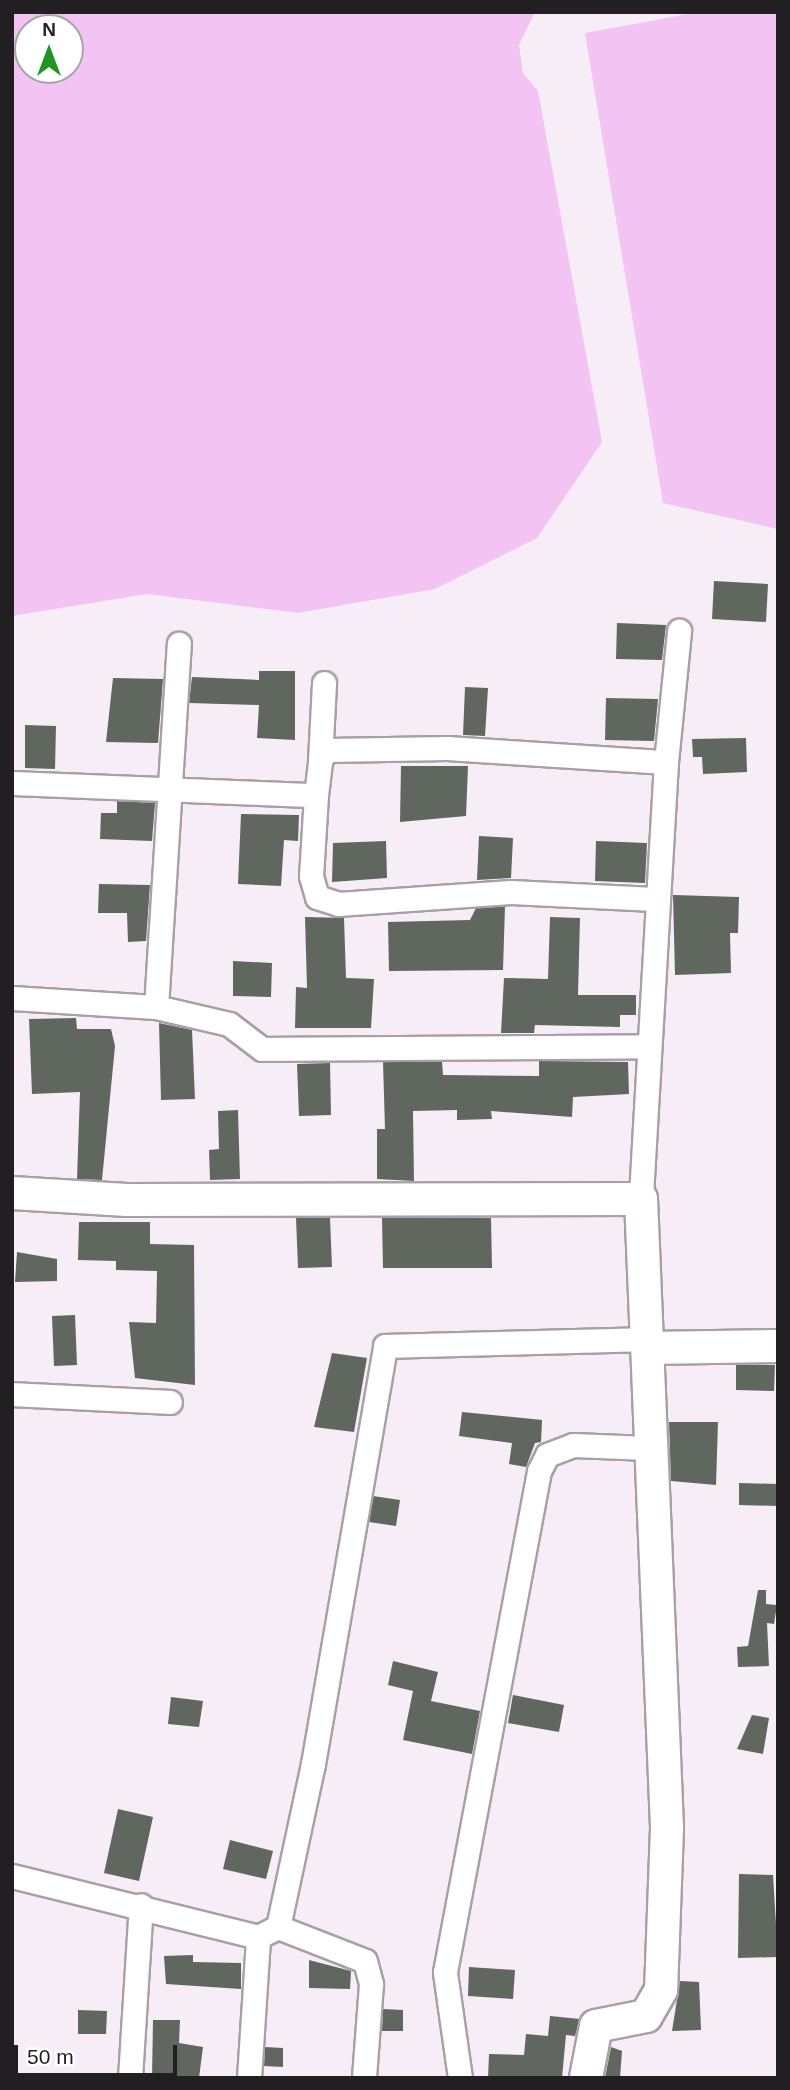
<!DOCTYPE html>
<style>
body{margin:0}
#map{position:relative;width:790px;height:2090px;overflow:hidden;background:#f6edf6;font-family:Helvetica,sans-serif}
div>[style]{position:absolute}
.water>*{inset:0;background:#f3c3f4}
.building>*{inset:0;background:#5f675f}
.roads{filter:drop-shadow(2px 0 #a89fa8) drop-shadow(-2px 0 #a89fa8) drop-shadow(0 2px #a89fa8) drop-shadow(0 -2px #a89fa8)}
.street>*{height:23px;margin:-11.5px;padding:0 11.5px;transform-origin:11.5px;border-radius:11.5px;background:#fff}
.secondary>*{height:32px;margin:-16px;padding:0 16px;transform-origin:16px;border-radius:16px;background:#fff}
span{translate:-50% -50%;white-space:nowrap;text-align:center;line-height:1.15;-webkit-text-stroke:7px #fff;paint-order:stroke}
.frame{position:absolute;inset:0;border:14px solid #221f22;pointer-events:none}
.north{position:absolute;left:14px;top:14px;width:70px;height:70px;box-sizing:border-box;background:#fff;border:2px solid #a7a5a7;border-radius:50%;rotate:0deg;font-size:19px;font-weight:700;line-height:28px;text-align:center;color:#221f22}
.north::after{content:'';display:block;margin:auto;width:24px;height:32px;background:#1e9626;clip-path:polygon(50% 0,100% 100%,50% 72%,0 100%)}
.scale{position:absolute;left:14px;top:2045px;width:163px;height:32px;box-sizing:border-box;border:4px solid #221f22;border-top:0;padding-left:9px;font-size:21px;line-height:24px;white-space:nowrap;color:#221f22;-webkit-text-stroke:5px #fff;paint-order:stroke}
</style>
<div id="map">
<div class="water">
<div style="clip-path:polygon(evenodd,12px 12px,535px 12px,519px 45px,523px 73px,538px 91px,602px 442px,537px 538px,435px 589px,298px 613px,147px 594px,12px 616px,12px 12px,28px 28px,70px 28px,70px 70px,28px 70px,28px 28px)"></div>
<div style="clip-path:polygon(699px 12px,778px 12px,778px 529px,663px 503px,585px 33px)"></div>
</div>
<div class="building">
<div style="clip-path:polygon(714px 581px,768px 584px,766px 622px,712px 619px)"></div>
<div style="clip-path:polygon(617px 623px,666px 625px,662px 660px,616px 659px)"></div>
<div style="clip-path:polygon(259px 671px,295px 671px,295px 740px,257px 738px,259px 705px,189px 703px,192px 677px,259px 680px)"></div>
<div style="clip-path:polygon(113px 678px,163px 679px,158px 743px,106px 742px)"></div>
<div style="clip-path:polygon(465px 687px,488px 688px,485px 736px,463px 735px)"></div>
<div style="clip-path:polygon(606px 698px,658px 699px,654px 741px,605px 740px)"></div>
<div style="clip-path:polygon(25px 725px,56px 726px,55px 769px,25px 768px)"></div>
<div style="clip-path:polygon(746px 738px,747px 772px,703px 774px,702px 757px,693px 757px,692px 739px)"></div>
<div style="clip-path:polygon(401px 766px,468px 766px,466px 816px,400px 822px)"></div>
<div style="clip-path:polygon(117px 801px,155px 803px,152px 841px,100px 839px,101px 813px,117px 813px)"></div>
<div style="clip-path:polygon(241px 814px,299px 815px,298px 841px,284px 840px,281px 886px,238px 884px)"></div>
<div style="clip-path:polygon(479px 836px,513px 838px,511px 878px,477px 880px)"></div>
<div style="clip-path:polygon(386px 841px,387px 878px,332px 882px,333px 843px)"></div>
<div style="clip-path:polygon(596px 841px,647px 843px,645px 883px,595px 881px)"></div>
<div style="clip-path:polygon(99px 884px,150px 885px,146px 941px,128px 942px,127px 913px,98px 913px)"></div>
<div style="clip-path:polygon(673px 895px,739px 897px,738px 933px,730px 933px,731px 973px,675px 975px)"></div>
<div style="clip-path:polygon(505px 906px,503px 970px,389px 971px,388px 922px,470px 920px,476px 908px)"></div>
<div style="clip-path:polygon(305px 917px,344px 918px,346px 978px,374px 979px,371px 1028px,295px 1028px,296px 987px,307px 988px)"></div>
<div style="clip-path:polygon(550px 917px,580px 918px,578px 995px,636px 995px,636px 1015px,620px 1015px,620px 1027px,535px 1025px,534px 1033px,501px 1033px,504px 978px,548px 979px)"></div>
<div style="clip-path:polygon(233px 961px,272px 963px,271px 997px,233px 996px)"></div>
<div style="clip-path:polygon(76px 1018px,77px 1029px,111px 1029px,115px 1046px,102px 1180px,77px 1179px,80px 1092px,32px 1094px,29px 1019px)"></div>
<div style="clip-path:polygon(159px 1023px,192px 1030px,195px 1099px,161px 1100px)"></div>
<div style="clip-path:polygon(539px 1061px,628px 1062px,629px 1094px,573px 1097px,572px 1117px,491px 1111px,492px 1119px,457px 1120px,457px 1110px,413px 1111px,414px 1181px,377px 1179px,377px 1129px,385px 1129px,383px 1062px,442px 1062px,443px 1075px,539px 1076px)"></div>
<div style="clip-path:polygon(330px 1063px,331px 1115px,299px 1116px,297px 1064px)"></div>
<div style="clip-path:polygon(238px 1110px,240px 1179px,210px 1180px,209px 1150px,219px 1149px,218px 1111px)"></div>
<div style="clip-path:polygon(296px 1218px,330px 1218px,332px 1267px,298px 1268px)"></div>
<div style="clip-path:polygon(382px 1218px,491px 1218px,492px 1268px,383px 1268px)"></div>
<div style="clip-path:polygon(79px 1222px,150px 1222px,150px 1244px,194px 1245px,195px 1385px,135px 1378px,129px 1322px,156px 1323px,157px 1271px,116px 1270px,116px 1261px,78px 1260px)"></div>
<div style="clip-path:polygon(17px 1252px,57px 1259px,57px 1281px,15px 1282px)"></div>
<div style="clip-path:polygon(75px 1315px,77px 1365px,54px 1366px,52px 1316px)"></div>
<div style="clip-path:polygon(332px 1353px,367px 1358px,354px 1432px,314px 1427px)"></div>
<div style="clip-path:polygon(736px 1365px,775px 1365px,774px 1391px,736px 1390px)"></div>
<div style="clip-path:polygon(462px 1412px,542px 1420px,541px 1442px,535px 1443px,526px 1467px,509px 1464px,512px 1443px,459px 1436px)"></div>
<div style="clip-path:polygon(669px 1422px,718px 1422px,716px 1485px,671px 1481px)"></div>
<div style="clip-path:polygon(739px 1483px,778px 1484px,778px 1506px,739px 1505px)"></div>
<div style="clip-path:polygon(373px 1496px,400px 1500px,396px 1526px,369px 1522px)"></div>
<div style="clip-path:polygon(758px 1590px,766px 1590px,766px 1604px,777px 1605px,774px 1624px,767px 1623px,769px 1666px,738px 1667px,737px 1647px,748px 1646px)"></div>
<div style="clip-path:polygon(393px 1661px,438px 1672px,431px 1701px,480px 1711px,472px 1754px,403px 1740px,413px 1691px,388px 1685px)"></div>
<div style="clip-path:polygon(513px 1695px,564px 1705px,559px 1732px,508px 1723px)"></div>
<div style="clip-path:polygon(171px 1697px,203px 1701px,199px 1727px,168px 1724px)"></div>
<div style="clip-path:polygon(752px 1715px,769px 1718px,763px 1754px,737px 1749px)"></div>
<div style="clip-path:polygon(118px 1809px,153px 1817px,139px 1881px,104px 1873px)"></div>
<div style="clip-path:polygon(230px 1840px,273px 1851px,266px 1879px,223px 1869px)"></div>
<div style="clip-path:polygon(739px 1874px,773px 1875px,778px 1957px,738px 1958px)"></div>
<div style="clip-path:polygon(193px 1955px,193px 1962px,241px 1963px,241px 1989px,166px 1984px,164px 1956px)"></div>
<div style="clip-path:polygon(309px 1960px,351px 1971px,350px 1989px,309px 1988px)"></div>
<div style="clip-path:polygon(469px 1967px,515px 1970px,513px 1999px,468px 1996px)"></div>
<div style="clip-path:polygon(680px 1981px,699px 1982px,701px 2030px,672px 2031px)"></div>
<div style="clip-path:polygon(383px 2009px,403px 2010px,403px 2031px,382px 2031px)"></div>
<div style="clip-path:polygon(78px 2010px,107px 2011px,106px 2034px,78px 2034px)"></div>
<div style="clip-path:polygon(550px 2016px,580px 2019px,575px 2036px,566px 2035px,562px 2078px,488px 2078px,489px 2054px,524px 2055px,526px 2034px,548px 2036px)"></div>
<div style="clip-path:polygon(153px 2020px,180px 2020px,179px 2043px,203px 2047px,199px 2078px,152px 2078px)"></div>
<div style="clip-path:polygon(265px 2047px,283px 2048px,283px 2067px,264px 2066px)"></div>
<div style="clip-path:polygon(611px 2047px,622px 2051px,620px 2078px,605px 2078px)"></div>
</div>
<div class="roads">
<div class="street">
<div style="left:320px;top:760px;width:77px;rotate:-87deg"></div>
<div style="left:666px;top:762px;width:132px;rotate:-84.3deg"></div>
<div style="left:12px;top:783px;width:304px;rotate:2.3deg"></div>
<div style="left:316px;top:795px;width:81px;rotate:93.5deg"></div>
<div style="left:311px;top:876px;width:22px;rotate:74deg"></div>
<div style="left:317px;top:897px;width:22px;rotate:18deg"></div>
<div style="left:338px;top:904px;width:173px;rotate:-4deg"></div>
<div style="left:511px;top:892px;width:143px;rotate:2.8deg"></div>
<div style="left:316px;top:795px;width:35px;rotate:-83deg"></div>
<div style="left:320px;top:760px;width:12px;rotate:-55deg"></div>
<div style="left:327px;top:750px;width:120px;rotate:-1deg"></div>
<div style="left:447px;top:748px;width:219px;rotate:3.7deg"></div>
<div style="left:666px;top:762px;width:438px;rotate:93.3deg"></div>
<div style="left:12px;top:998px;width:144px;rotate:3.6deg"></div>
<div style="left:156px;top:1007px;width:364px;rotate:-86.4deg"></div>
<div style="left:156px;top:1007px;width:75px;rotate:13.1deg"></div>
<div style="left:229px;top:1024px;width:41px;rotate:37.1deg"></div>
<div style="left:262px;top:1049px;width:386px;rotate:-0.4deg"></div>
<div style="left:12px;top:1394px;width:158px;rotate:2.9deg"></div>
<div style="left:12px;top:1876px;width:253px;rotate:13.9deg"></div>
<div style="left:258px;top:1937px;width:22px;rotate:-27deg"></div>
<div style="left:278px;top:1927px;width:167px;rotate:-77.9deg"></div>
<div style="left:313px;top:1764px;width:424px;rotate:-80.2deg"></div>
<div style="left:385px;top:1346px;width:263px;rotate:-1.5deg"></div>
<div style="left:278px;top:1927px;width:93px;rotate:21.3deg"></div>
<div style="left:365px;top:1961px;width:24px;rotate:75deg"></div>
<div style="left:371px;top:1984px;width:94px;rotate:94.3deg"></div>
<div style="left:130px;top:2078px;width:173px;rotate:-86.4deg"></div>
<div style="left:249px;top:2078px;width:141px;rotate:-86.3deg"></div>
<div style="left:460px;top:2078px;width:107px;rotate:-98.1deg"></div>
<div style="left:445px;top:1972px;width:510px;rotate:-79.37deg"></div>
<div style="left:539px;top:1471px;width:18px;rotate:-63deg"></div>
<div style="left:547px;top:1455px;width:28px;rotate:-21deg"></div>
<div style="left:573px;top:1445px;width:75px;rotate:2.3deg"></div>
</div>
<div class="secondary">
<div style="left:12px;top:1193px;width:115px;rotate:3.5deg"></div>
<div style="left:127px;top:1200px;width:514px;rotate:-0.11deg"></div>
<div style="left:641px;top:1199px;width:630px;rotate:87.63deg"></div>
<div style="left:667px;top:1828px;width:162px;rotate:92.1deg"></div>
<div style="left:661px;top:1990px;width:30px;rotate:120deg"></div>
<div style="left:646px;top:2016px;width:51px;rotate:168.7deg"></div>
<div style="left:596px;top:2026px;width:53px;rotate:100.9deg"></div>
<div style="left:648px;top:1348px;width:130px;rotate:-0.9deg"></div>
</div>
</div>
<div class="frame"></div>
<div class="north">N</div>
<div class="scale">50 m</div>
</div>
